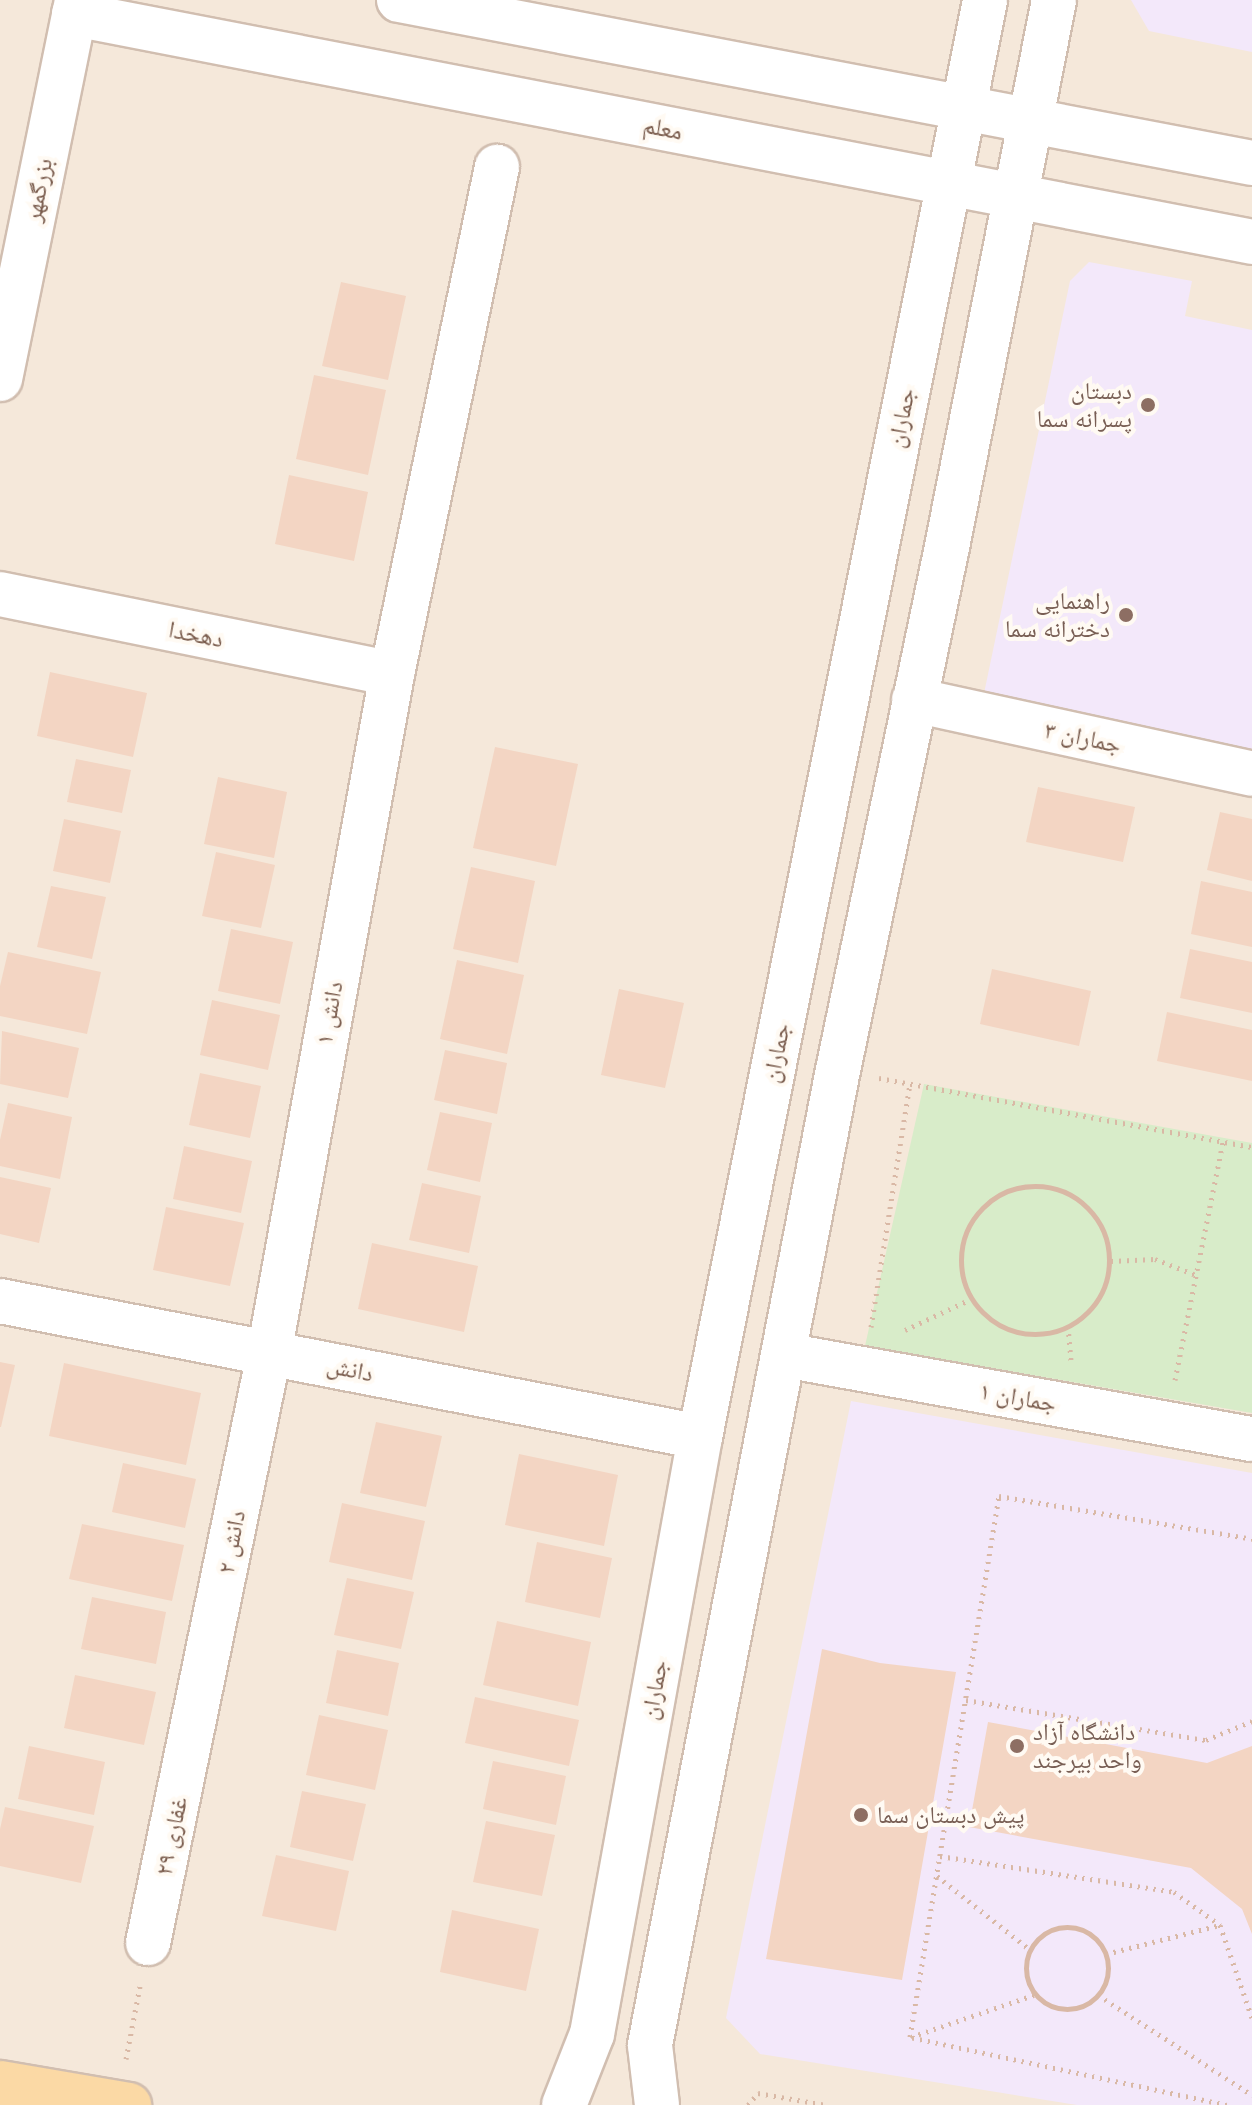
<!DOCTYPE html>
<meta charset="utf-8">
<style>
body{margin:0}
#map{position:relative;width:1252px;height:2105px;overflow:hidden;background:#fdf6ec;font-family:Quicksand,"Noto Naskh Arabic",sans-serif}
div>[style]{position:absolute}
.residential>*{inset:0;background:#f5e8da}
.education>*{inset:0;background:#f3e8fa}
.green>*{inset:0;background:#d8ecc9}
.building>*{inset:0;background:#f3d5c3}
.path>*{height:5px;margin-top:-2.5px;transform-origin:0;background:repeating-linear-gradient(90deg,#d9b8a5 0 2px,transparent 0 8px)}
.path>.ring{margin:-2.5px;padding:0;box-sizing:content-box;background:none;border:5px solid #d9b8a5;border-radius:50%}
.roads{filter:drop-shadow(2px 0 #d1beb0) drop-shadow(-2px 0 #d1beb0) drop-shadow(0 2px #d1beb0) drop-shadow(0 -2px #d1beb0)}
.minor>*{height:44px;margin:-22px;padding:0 22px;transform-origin:22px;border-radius:22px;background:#fff}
.tertiary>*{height:44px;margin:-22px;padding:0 22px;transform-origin:22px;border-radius:22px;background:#fff}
.secondary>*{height:44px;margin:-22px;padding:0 22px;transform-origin:22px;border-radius:22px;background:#fff}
.primary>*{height:44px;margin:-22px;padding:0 22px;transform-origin:22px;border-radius:22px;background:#fbd9a5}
.dots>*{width:22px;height:22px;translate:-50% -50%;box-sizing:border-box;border:4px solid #fffaf3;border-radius:50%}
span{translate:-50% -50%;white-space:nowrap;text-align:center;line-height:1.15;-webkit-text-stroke:8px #fffaf3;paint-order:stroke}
.street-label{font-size:24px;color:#7a5c4d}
.education-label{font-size:24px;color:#785e54}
.right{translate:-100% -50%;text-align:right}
.left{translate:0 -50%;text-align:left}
</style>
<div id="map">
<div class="residential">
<div style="clip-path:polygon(0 0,1252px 0,1252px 2105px,0 2105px)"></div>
</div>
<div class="education">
<div style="clip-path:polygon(1131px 0,1252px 0,1252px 52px,1149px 31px)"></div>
<div style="clip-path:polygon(1089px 262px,1192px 281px,1185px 316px,1252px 330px,1252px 760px,982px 703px,1070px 281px)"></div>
<div style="clip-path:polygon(851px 1401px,1252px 1473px,1252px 2105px,1077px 2105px,760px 2054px,726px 2018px)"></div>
</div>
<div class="green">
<div style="clip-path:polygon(924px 1084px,1252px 1143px,1252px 1413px,865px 1346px)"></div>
</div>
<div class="building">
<div style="clip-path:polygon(341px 282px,406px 296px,388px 380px,322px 366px)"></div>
<div style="clip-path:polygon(314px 375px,386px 390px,368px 475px,296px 459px)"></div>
<div style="clip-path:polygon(289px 475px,368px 492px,354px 561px,275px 544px)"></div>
<div style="clip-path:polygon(50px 672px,147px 693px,133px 757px,37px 736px)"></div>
<div style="clip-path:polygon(495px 747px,578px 764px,556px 866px,473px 848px)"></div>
<div style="clip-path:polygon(76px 759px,131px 770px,122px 813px,67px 802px)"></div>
<div style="clip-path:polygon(218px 777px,287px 792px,274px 858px,204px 844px)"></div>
<div style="clip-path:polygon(1038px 787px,1135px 807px,1123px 862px,1026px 842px)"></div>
<div style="clip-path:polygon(1220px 812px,1252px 819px,1252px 881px,1207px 870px)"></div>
<div style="clip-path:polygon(64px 819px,121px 831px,110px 883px,53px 871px)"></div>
<div style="clip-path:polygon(216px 852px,275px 865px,261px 928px,202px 916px)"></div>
<div style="clip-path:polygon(471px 867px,535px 881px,518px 963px,453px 949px)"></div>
<div style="clip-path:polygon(1201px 881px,1252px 892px,1252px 947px,1191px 934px)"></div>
<div style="clip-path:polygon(51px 886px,106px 897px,92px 959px,37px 947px)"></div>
<div style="clip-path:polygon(231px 929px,293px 942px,280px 1004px,218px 991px)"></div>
<div style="clip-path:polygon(1190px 949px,1252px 962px,1252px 1013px,1180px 998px)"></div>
<div style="clip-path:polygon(8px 952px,101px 972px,87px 1034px,0 1016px,0 986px)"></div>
<div style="clip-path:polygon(457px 960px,524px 975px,507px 1054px,440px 1039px)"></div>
<div style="clip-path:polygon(992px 969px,1091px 991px,1079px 1046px,980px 1024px)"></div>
<div style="clip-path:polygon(619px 989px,684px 1003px,665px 1088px,601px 1075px)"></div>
<div style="clip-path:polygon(212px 1000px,280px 1015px,268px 1070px,200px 1055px)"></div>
<div style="clip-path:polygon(1167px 1012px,1252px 1030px,1252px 1081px,1157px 1061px)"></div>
<div style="clip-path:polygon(2px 1031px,79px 1048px,68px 1098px,0 1084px)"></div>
<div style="clip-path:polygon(445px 1050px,507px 1063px,497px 1114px,434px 1100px)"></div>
<div style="clip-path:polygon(200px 1073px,261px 1086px,250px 1138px,189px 1125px)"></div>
<div style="clip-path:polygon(8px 1103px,72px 1117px,60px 1179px,0 1166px,0 1140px)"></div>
<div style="clip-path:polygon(440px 1112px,492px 1123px,480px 1182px,427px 1170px)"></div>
<div style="clip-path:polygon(184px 1146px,252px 1161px,241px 1213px,173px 1199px)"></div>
<div style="clip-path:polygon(0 1177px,51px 1188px,39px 1243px,0 1234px)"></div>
<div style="clip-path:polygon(422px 1183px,481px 1196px,469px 1253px,409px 1240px)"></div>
<div style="clip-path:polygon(166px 1207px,244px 1223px,230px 1286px,153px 1270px)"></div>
<div style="clip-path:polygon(372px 1243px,478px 1266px,464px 1332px,358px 1309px)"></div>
<div style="clip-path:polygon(0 1362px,15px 1365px,1px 1427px,0 1427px)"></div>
<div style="clip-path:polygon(64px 1363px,201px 1393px,186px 1465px,49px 1436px)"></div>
<div style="clip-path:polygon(376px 1422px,442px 1436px,426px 1507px,360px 1493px)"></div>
<div style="clip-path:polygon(519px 1454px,618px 1475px,604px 1546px,505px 1525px)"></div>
<div style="clip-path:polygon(123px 1463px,196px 1479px,185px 1528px,112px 1512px)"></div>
<div style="clip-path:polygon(342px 1503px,425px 1521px,412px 1580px,329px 1562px)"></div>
<div style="clip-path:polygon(82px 1524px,184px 1545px,172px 1601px,69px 1579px)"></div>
<div style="clip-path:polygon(537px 1542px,612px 1558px,600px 1618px,525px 1602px)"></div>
<div style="clip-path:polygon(347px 1578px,414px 1592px,401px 1649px,334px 1635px)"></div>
<div style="clip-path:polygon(92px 1597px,166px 1612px,156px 1664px,81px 1649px)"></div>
<div style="clip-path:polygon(497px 1621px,591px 1642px,578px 1706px,483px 1685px)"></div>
<div style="clip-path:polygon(822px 1649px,880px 1663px,956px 1672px,902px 1980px,766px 1959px)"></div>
<div style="clip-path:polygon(337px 1650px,399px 1663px,388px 1716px,326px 1703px)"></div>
<div style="clip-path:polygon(75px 1675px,156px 1692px,144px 1745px,64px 1728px)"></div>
<div style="clip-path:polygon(475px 1697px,579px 1720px,569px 1766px,465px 1743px)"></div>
<div style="clip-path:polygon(319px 1715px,388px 1730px,375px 1790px,306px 1775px)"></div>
<div style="clip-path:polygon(988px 1722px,1207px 1763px,1252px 1746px,1252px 1934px,1242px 1909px,1191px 1868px,969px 1827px)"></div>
<div style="clip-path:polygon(29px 1746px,105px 1762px,94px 1815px,18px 1799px)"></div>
<div style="clip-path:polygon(493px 1761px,566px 1776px,556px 1825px,483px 1809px)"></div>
<div style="clip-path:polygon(302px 1791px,366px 1804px,353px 1861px,290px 1847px)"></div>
<div style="clip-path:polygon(5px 1807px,94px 1826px,81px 1883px,0 1866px,0 1829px)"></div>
<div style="clip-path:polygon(486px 1821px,555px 1835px,542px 1896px,473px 1882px)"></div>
<div style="clip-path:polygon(276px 1855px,349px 1871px,336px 1931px,262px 1916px)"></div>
<div style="clip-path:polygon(452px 1910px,539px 1929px,526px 1991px,440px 1972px)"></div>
</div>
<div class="path">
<div style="left:879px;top:1078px;width:379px;rotate:10.5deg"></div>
<div class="ring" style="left:961px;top:1186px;width:143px;height:143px"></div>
<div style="left:1111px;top:1261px;width:44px;rotate:-2.6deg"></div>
<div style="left:1155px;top:1259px;width:44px;rotate:21.3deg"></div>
<div style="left:1068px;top:1326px;width:35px;rotate:85deg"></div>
<div style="left:871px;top:1327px;width:247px;rotate:-80.9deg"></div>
<div style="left:905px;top:1330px;width:71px;rotate:-25.1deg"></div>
<div style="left:1175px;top:1380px;width:243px;rotate:-78.6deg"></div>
<div style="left:966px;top:1700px;width:243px;rotate:9.5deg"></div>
<div style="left:1206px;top:1740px;width:50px;rotate:-22.4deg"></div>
<div style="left:940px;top:1856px;width:237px;rotate:8.7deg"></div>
<div style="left:1174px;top:1892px;width:57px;rotate:35.7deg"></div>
<div style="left:1220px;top:1925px;width:98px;rotate:71deg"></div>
<div style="left:937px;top:1876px;width:117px;rotate:38.4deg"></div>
<div class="ring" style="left:1026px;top:1927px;width:77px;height:77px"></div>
<div style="left:1106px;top:1954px;width:118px;rotate:-14.3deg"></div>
<div style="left:1098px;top:1995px;width:184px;rotate:33deg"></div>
<div style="left:911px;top:2037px;width:130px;rotate:-18.9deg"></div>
<div style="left:126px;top:2059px;width:74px;rotate:-79.1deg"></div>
<div style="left:748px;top:2105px;width:16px;rotate:-50deg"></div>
<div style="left:758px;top:2093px;width:69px;rotate:10deg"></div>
<div style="left:1227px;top:2105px;width:324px;rotate:-167.9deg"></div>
<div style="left:910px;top:2037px;width:548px;rotate:-80.66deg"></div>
<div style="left:999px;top:1496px;width:257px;rotate:9.6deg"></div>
</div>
<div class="roads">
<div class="minor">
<div style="left:0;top:379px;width:387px;rotate:-78.5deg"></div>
<div style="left:0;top:594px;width:400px;rotate:11.5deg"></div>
<div style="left:914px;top:700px;width:346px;rotate:12.3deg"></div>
<div style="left:0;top:1301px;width:713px;rotate:10.99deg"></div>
<div style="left:784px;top:1355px;width:475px;rotate:10.2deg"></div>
<div style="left:148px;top:1943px;width:601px;rotate:-78.39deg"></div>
<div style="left:269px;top:1354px;width:691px;rotate:-79.75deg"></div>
<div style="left:392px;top:674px;width:518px;rotate:-78.3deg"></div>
</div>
<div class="tertiary">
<div style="left:564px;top:2105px;width:76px;rotate:-68.5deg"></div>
<div style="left:592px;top:2034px;width:607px;rotate:-79.75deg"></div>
<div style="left:700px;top:1437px;width:1465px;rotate:-78.78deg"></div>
<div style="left:657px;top:2105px;width:60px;rotate:-96.7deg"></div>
<div style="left:650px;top:2045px;width:993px;rotate:-79.09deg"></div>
<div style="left:838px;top:1070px;width:534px;rotate:-78.23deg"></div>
<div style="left:947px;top:547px;width:557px;rotate:-78.93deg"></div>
</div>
<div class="secondary">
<div style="left:399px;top:0;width:868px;rotate:10.82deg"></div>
<div style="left:74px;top:14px;width:1200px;rotate:10.95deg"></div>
</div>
<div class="primary">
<div style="left:0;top:2083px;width:131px;rotate:9.7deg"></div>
</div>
</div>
<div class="dots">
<div style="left:1148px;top:405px;background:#8d6e63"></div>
<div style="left:1126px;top:615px;background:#8d6e63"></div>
<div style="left:1017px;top:1746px;background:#8d6e63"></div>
<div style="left:861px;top:1815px;background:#8d6e63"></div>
</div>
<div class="street-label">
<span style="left:663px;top:128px;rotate:11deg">معلم</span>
<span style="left:38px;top:190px;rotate:-79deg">بزرگمهر</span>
<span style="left:901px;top:418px;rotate:-79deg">جماران</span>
<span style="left:196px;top:634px;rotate:11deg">دهخدا</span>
<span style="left:1083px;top:737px;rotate:12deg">جماران ۳</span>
<span style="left:329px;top:1013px;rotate:-80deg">دانش ۱</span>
<span style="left:776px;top:1053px;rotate:-79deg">جماران</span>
<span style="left:350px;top:1369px;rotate:11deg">دانش</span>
<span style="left:1018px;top:1397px;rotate:10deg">جماران ۱</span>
<span style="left:231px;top:1542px;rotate:-79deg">دانش ۲</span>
<span style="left:654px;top:1690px;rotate:-80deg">جماران</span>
<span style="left:171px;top:1836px;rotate:-78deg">غفاری ۲۹</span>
</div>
<div class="education-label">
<span class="right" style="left:1132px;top:405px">دبستان<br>پسرانه سما</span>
<span class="right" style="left:1110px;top:615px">راهنمایی<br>دخترانه سما</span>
<span class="left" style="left:1033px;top:1746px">دانشگاه آزاد<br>واحد بیرجند</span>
<span class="left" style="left:877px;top:1815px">پیش دبستان سما</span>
</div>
</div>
